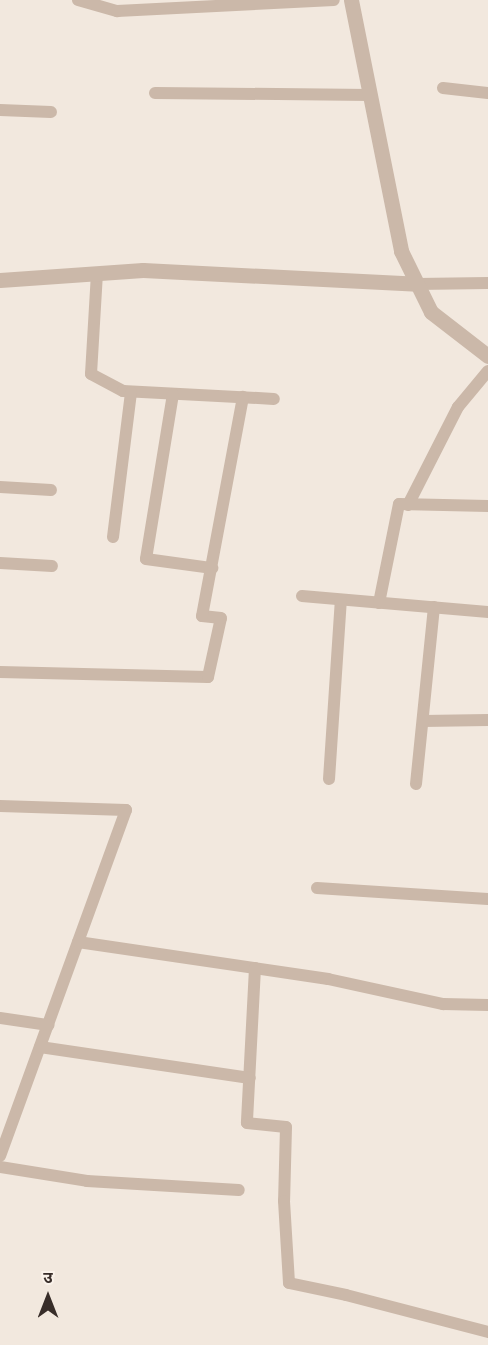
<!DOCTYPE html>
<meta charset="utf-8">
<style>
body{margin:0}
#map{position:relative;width:488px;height:1345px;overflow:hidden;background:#f2e8de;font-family:"Sofia Sans Condensed","Noto Sans Devanagari",sans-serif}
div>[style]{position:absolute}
.service>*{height:12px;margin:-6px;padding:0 6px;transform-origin:6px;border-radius:6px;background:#cbb8a9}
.minor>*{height:15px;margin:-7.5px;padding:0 7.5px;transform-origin:7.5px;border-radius:7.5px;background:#cbb8a9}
.tertiary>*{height:15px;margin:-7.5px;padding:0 7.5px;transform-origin:7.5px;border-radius:7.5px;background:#cbb8a9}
span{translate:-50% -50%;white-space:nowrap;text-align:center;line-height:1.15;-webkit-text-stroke:4.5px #faf2ea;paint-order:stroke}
.north{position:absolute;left:18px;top:1267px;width:60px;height:60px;-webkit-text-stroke:4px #faf2ea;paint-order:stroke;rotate:0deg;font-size:16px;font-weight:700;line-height:24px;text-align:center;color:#382d29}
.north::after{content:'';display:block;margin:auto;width:21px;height:27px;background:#382d29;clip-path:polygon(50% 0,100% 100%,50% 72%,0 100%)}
</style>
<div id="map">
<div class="service">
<div style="left:78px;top:0;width:41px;rotate:15.8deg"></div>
<div style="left:117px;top:11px;width:217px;rotate:-2.9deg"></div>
<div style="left:443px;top:88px;width:45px;rotate:6.3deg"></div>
<div style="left:155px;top:93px;width:215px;rotate:0.5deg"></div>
<div style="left:0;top:110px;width:51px;rotate:2.2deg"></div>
<div style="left:97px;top:273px;width:101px;rotate:93.4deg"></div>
<div style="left:91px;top:374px;width:36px;rotate:28deg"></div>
<div style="left:123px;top:391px;width:151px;rotate:3deg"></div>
<div style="left:417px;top:284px;width:71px;rotate:-0.8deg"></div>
<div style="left:173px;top:394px;width:167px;rotate:99.3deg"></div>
<div style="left:146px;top:559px;width:67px;rotate:7.8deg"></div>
<div style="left:0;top:487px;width:51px;rotate:3.4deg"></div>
<div style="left:408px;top:505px;width:110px;rotate:-63deg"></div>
<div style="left:458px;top:407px;width:47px;rotate:-50.2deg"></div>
<div style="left:113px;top:537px;width:146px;rotate:-82.9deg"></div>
<div style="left:0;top:563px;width:52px;rotate:3.3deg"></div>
<div style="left:302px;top:596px;width:187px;rotate:4.9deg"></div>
<div style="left:379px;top:603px;width:101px;rotate:-78.6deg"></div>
<div style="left:399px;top:504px;width:89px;rotate:1.3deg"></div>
<div style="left:0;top:672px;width:208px;rotate:1.4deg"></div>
<div style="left:208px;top:677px;width:60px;rotate:-77.6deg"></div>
<div style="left:221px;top:618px;width:19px;rotate:-174deg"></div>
<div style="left:202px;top:616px;width:223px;rotate:-79.4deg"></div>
<div style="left:423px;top:721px;width:65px;rotate:-0.9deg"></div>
<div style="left:329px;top:779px;width:179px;rotate:-86.2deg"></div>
<div style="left:416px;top:784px;width:178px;rotate:-84.2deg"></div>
<div style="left:0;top:806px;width:126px;rotate:1.8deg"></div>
<div style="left:126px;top:810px;width:368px;rotate:110deg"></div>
<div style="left:317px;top:888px;width:171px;rotate:3.7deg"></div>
<div style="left:78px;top:942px;width:253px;rotate:8.4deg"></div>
<div style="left:328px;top:979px;width:118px;rotate:12.3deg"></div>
<div style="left:443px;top:1004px;width:45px;rotate:1.3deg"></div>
<div style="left:255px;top:968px;width:155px;rotate:93deg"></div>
<div style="left:247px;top:1123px;width:39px;rotate:6deg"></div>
<div style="left:286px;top:1127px;width:74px;rotate:91.5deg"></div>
<div style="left:284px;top:1201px;width:82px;rotate:86.5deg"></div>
<div style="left:289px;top:1283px;width:58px;rotate:11.9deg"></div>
<div style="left:346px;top:1295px;width:147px;rotate:14.6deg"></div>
<div style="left:0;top:1018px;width:49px;rotate:8.3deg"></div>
<div style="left:40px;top:1047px;width:212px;rotate:8.4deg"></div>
<div style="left:0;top:1167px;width:88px;rotate:9.1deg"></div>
<div style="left:87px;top:1181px;width:152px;rotate:3.4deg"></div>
</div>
<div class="minor">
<div style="left:0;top:280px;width:143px;rotate:-4deg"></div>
<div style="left:143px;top:270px;width:274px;rotate:2.9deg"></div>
</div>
<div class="tertiary">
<div style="left:351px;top:0;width:256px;rotate:78.7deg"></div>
<div style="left:401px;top:251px;width:68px;rotate:63.8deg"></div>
<div style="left:431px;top:312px;width:72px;rotate:37.7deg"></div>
</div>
<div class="north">उ</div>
</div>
